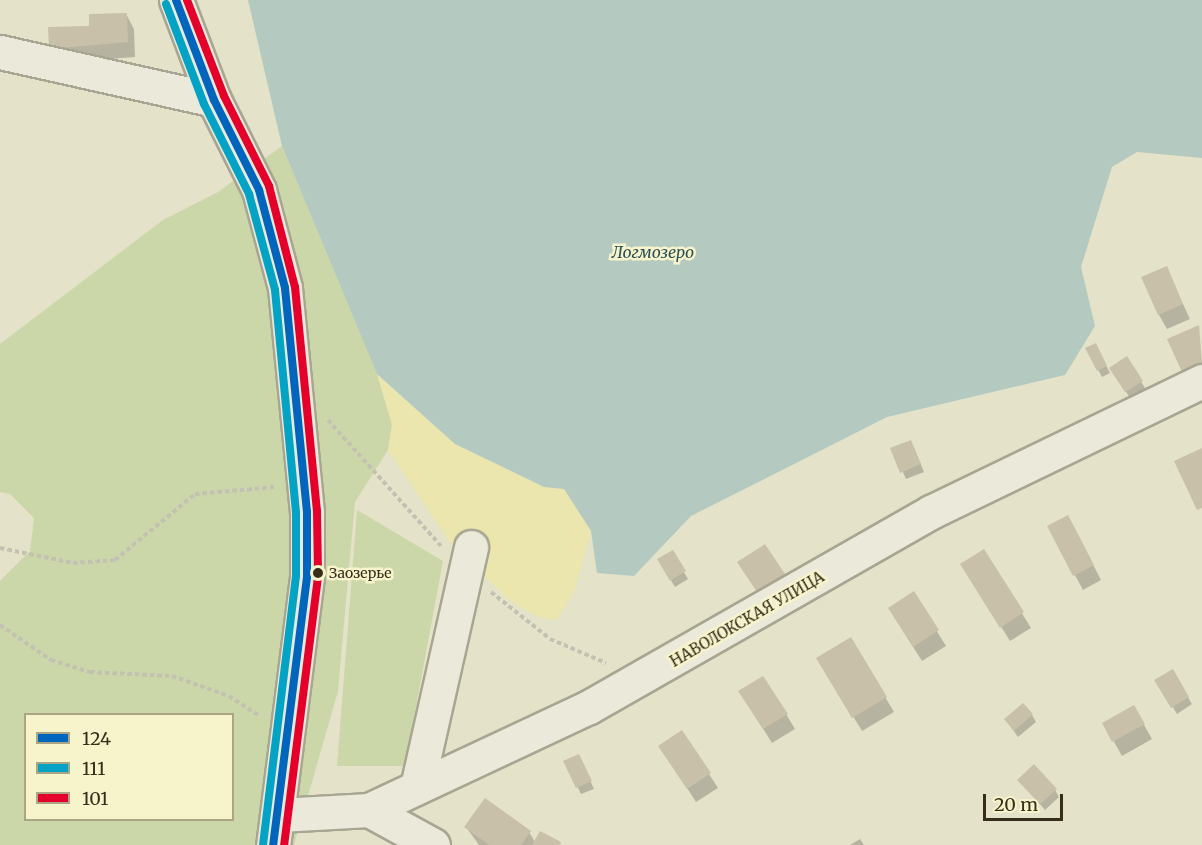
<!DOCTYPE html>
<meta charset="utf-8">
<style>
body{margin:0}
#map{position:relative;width:1202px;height:845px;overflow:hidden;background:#e4e2c8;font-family:Merriweather,serif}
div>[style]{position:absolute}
.green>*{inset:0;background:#ccd7a9}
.sand>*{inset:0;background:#eae6ad}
.water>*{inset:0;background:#b4cac1}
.shadow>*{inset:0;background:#0003}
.building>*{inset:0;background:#c8c0a9}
.path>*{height:4px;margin-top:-2px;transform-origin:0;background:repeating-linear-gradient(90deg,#c3c1b1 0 4.5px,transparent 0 7.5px)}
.roads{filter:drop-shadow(2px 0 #a8a592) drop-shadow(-2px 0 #a8a592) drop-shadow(0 2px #a8a592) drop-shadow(0 -2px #a8a592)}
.minor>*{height:33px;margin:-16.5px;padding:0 16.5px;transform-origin:16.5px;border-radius:16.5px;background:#ebeada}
.bus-1>*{height:8px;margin:-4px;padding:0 4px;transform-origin:4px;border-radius:4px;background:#0065bd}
.bus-2>*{height:8px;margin:-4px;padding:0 4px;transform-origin:4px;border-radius:4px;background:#03a3c5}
.bus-3>*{height:8px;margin:-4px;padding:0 4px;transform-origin:4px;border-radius:4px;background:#e4002b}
.dots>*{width:16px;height:16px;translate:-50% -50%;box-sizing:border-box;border:3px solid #f7f4cc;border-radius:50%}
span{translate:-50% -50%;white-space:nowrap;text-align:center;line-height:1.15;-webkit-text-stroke:5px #f7f4cc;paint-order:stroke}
.bus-label{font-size:14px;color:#362e1b}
.left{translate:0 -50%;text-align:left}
.street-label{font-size:15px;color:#362e1b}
.water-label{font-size:16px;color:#295057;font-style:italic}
.legend{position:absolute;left:24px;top:713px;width:210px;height:108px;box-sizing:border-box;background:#f7f4cc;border:2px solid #aaa585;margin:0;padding:8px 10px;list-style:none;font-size:18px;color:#362e1b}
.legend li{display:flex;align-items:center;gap:12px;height:30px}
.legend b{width:30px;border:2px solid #aaa585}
.scale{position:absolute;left:983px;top:794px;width:80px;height:27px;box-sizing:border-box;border:3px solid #362e1b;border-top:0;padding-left:8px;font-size:18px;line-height:21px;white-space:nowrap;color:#362e1b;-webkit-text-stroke:4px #f7f4cc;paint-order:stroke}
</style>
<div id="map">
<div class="green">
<div style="clip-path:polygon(evenodd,282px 146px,387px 397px,392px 426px,388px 450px,355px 502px,338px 691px,294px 845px,0 845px,0 581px,30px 551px,34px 518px,10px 494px,0 492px,0 344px,163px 220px,218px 192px,282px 146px,26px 714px,232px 714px,232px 820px,26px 820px,26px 714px)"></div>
<div style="clip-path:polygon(357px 510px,443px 561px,405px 766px,337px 766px)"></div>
</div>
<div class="sand">
<div style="clip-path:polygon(377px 374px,455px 444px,544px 487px,564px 489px,591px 531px,575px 589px,557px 620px,540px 618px,510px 601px,448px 540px,388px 450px,392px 425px)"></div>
</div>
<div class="water">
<div style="clip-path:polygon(248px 0,1202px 0,1202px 158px,1137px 152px,1112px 167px,1081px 267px,1095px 326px,1065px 375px,887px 417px,691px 516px,634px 576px,597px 573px,591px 531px,564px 489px,544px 487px,455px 444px,377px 374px,282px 146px)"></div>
</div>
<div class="shadow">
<div style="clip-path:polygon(126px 14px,134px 29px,135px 57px,59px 63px,51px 48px)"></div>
<div style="clip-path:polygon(1166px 268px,1190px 319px,1167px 329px,1159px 315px)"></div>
<div style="clip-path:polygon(1198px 327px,1202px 381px,1192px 386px,1184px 371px)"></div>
<div style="clip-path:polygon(1087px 349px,1099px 352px,1110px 373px,1102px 377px)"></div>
<div style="clip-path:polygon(1126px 358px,1145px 388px,1130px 398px,1111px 368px)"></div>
<div style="clip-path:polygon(914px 448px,924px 472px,906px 479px,892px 449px)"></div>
<div style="clip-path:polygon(1049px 527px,1076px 532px,1101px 580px,1083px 590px)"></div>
<div style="clip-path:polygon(984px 551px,1031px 628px,1010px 641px,971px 579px)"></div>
<div style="clip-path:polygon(672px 552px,688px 579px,675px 587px,659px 560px)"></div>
<div style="clip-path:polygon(913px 593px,946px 646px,922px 661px,898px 623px)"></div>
<div style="clip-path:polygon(851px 639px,894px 712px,862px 731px,818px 659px)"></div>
<div style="clip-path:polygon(1172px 671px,1192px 704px,1177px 714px,1156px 680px)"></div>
<div style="clip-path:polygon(749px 706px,786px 714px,795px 729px,772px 743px)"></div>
<div style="clip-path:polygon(1134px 707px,1152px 739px,1122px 756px,1104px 724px)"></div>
<div style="clip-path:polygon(1032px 715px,1036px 722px,1018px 737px,1006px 720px)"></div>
<div style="clip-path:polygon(669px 760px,709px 774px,718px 788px,696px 802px)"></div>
<div style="clip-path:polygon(565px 761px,582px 763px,594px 789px,581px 794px)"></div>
<div style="clip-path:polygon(1019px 780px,1055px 790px,1059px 797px,1045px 810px)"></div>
<div style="clip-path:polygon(466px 827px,529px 832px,535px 842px,561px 845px,479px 845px)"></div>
<div style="clip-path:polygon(860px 839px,864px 845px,850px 845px)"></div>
</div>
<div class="building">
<div style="clip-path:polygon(127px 13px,128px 42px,49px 49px,48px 27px,89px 26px,89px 14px)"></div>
<div style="clip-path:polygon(1167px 266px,1183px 304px,1158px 315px,1141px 277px)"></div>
<div style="clip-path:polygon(1199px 325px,1202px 363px,1182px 372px,1167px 339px)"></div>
<div style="clip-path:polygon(1096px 343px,1107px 366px,1097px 371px,1085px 348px)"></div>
<div style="clip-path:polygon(1127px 356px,1143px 381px,1125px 392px,1109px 368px)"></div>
<div style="clip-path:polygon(911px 440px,921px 464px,900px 473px,890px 448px)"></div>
<div style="clip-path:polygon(1202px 448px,1202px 508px,1197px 510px,1174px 461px)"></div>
<div style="clip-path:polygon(1068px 515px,1094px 565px,1073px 576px,1047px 526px)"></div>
<div style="clip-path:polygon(765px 544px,787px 577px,759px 595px,737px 562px)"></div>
<div style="clip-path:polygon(984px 549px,1024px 612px,1000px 628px,960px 564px)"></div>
<div style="clip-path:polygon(673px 550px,686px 571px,670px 581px,657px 559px)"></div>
<div style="clip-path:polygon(914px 591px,939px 630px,913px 647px,888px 608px)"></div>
<div style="clip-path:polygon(851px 637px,887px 697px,852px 718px,816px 658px)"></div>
<div style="clip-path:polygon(1173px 669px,1189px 697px,1171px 708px,1154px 680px)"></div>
<div style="clip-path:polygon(763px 676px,788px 714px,763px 729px,738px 691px)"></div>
<div style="clip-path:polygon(1023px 703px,1033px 714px,1014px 731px,1004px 719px)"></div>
<div style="clip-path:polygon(1134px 705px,1145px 724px,1112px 742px,1102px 723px)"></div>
<div style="clip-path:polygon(682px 730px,711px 773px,687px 789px,658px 746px)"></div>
<div style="clip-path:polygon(579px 754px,592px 781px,576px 788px,563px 761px)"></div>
<div style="clip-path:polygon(1034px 764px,1057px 789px,1040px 804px,1017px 780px)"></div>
<div style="clip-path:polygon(485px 798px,531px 831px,521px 845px,489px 845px,464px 827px)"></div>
<div style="clip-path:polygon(540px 831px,561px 842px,560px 845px,532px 845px)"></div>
</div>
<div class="path">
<div style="left:328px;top:420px;width:169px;rotate:48.1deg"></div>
<div style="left:0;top:548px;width:75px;rotate:11.6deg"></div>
<div style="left:73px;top:563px;width:42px;rotate:-4.1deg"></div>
<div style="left:115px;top:560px;width:104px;rotate:-39.5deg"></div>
<div style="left:195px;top:494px;width:80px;rotate:-5deg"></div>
<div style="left:491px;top:592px;width:75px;rotate:38.5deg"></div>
<div style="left:550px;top:639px;width:61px;rotate:23.2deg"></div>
<div style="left:0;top:625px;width:62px;rotate:34.5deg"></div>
<div style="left:51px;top:660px;width:41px;rotate:17.1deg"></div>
<div style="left:90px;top:672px;width:82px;rotate:2.8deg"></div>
<div style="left:172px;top:676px;width:60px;rotate:19.3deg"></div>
<div style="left:229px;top:696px;width:37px;rotate:33deg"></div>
</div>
<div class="roads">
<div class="minor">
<div style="left:176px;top:0;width:107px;rotate:69.2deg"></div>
<div style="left:214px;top:100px;width:101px;rotate:63.4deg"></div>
<div style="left:259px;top:190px;width:101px;rotate:75.1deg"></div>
<div style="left:285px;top:288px;width:225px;rotate:84.4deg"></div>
<div style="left:307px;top:512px;width:65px;rotate:90deg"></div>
<div style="left:307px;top:577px;width:270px;rotate:97.2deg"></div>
<div style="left:0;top:52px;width:219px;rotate:12.6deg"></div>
<div style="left:417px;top:787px;width:246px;rotate:-77.3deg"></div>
<div style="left:369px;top:810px;width:73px;rotate:28.7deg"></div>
<div style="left:279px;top:815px;width:90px;rotate:-3.2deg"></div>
<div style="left:369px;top:810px;width:243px;rotate:-25.1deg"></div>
<div style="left:589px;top:707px;width:394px;rotate:-29.7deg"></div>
<div style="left:931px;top:512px;width:301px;rotate:-25.8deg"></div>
</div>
</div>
<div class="bus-1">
<div style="left:176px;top:0;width:107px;rotate:69.2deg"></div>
<div style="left:214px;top:100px;width:101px;rotate:63.4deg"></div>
<div style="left:259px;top:190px;width:101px;rotate:75.1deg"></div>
<div style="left:285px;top:288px;width:225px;rotate:84.4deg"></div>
<div style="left:307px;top:512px;width:65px;rotate:90deg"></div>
<div style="left:307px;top:577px;width:270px;rotate:97.2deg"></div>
</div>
<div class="bus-2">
<div style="left:166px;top:4px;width:107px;rotate:69.2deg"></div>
<div style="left:204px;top:104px;width:101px;rotate:63.4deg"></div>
<div style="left:249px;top:194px;width:99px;rotate:74.8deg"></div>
<div style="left:275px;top:290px;width:224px;rotate:84.6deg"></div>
<div style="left:296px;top:513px;width:63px;rotate:90deg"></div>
<div style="left:296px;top:576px;width:270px;rotate:97deg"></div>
</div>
<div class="bus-3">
<div style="left:187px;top:0;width:103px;rotate:68.9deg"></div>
<div style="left:224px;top:96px;width:101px;rotate:63.4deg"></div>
<div style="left:269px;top:186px;width:104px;rotate:75.6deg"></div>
<div style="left:295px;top:287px;width:225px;rotate:84.4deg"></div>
<div style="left:317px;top:511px;width:66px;rotate:89.1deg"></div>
<div style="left:318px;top:577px;width:270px;rotate:97.2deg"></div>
</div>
<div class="dots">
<div style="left:318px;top:573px;background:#362e1b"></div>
</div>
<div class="bus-label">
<span class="left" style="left:329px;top:573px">Заозерье</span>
</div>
<div class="street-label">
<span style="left:747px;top:619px;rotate:-30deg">НАВОЛОКСКАЯ УЛИЦА</span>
</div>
<div class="water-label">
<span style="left:653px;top:252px">Логмозеро</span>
</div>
<ul class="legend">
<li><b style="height:8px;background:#0065bd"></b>124</li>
<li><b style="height:8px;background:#03a3c5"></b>111</li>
<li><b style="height:8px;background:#e4002b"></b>101</li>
</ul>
<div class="scale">20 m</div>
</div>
